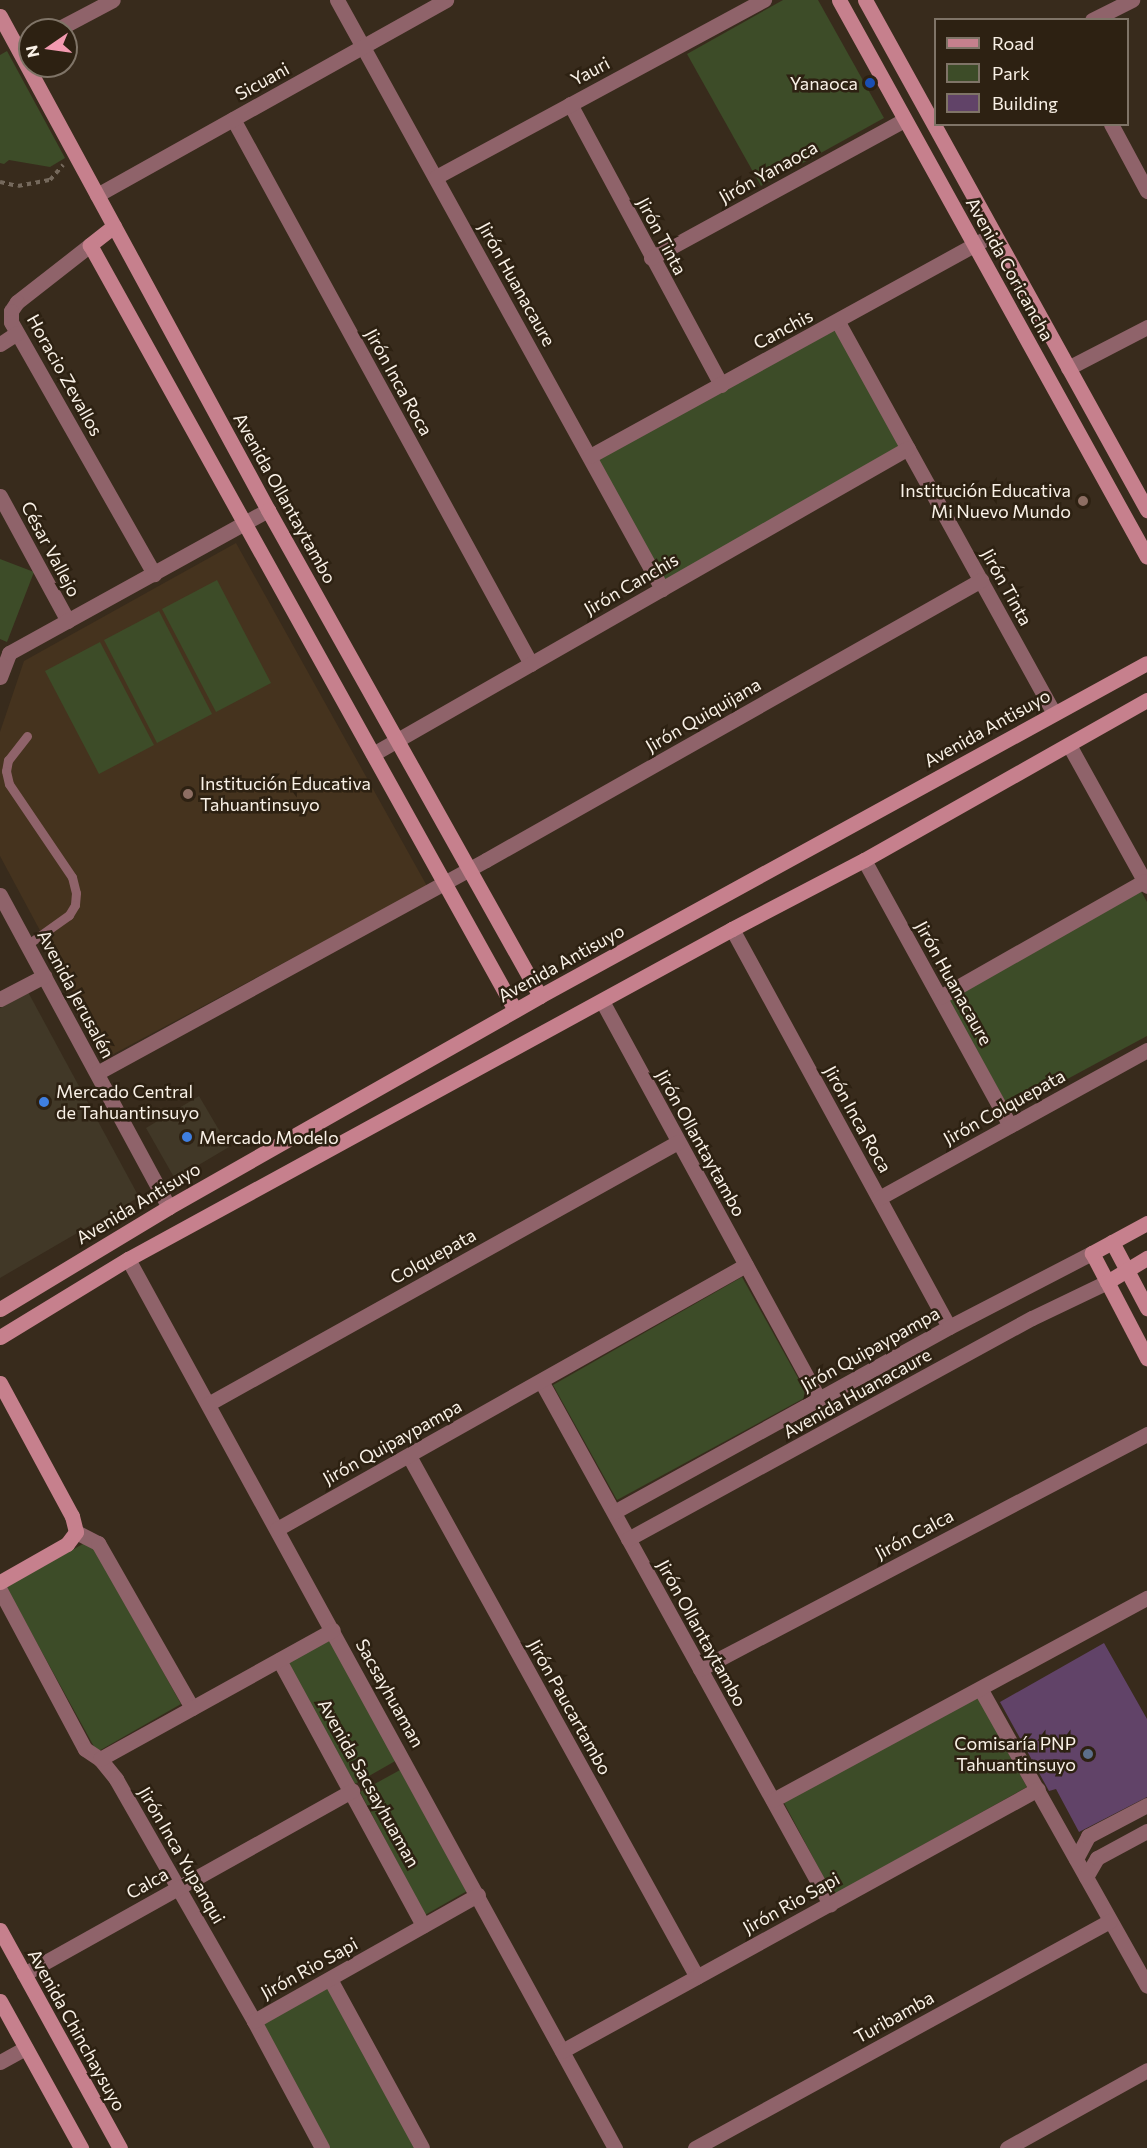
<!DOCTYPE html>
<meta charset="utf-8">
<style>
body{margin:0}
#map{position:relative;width:1147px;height:2148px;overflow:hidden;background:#382b1c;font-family:Commissioner,sans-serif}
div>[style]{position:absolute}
.commercial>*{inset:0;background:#413827}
.built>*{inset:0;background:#45331e}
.green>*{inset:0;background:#3d4c28}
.building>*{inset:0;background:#614368}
.path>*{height:4px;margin-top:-2px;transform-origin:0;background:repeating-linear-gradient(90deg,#75695c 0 4.5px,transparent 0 9px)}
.lane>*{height:9px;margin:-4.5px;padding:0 4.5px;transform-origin:4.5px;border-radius:4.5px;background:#8f636a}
.street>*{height:15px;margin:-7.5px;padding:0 7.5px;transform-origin:7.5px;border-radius:7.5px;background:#8f636a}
.secondary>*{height:15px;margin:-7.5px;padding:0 7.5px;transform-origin:7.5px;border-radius:7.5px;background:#c6808d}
.dots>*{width:16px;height:16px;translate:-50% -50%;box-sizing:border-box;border:3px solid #2d2112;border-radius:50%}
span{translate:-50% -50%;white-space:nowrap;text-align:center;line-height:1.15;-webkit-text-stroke:5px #2d2112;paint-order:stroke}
.street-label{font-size:18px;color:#f9f1e7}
.poi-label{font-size:18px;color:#f9f1e7}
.right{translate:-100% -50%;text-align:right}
.left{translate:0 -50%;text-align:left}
.legend{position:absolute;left:934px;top:18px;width:195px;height:108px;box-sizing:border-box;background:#2d2112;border:2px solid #7f7467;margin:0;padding:8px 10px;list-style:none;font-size:18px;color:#f9f1e7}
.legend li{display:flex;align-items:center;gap:12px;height:30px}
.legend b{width:30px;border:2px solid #7f7467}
.north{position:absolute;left:18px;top:18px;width:60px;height:60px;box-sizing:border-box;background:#2d2112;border:2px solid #7f7467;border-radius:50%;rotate:257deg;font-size:16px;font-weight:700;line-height:24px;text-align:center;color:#f9f1e7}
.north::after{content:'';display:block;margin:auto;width:21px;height:27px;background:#f29ab0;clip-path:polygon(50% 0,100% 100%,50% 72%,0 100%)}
</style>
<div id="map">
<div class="commercial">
<div style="clip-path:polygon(28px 992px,139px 1197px,0 1278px,0 1008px)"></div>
<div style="clip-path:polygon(199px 1096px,229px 1147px,175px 1179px,146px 1128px)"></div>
</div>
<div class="built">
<div style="clip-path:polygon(236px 543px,427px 886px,108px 1057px,0 856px,0 732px,24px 661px)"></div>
</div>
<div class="green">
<div style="clip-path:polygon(783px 0,818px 0,884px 118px,761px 186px,687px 54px)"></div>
<div style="clip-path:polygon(7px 51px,65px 158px,50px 167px,9px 160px,4px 164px,0 163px,0 55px)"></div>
<div style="clip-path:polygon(836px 328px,901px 446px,665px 582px,597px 458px)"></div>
<div style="clip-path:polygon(0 559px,34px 572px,7px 642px,0 639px)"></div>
<div style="clip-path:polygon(217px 580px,271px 683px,216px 712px,162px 609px)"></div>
<div style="clip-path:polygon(159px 611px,212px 714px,157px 743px,104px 640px)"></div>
<div style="clip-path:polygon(100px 642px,154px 745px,99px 774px,45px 671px)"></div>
<div style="clip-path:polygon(1141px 891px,1147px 902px,1147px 1036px,1010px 1110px,948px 999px)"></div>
<div style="clip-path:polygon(742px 1277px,808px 1396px,617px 1500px,553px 1385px)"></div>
<div style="clip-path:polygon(90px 1540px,181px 1704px,97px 1752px,6px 1587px)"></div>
<div style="clip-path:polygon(330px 1639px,397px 1760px,355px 1784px,286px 1663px)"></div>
<div style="clip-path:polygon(978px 1697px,1027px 1787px,833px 1895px,783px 1801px)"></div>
<div style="clip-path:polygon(400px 1770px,467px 1891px,425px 1915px,360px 1792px)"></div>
<div style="clip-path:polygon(328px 1986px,416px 2148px,327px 2148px,261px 2023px)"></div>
</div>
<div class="building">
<div style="clip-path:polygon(1104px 1643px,1147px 1719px,1147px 1797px,1079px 1832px,1056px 1789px,1049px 1791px,1000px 1702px)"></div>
</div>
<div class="path">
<div style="left:0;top:182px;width:18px;rotate:13deg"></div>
<div style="left:18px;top:186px;width:33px;rotate:-11deg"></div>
<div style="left:50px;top:180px;width:20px;rotate:-49deg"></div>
</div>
<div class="lane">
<div style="left:27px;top:736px;width:31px;rotate:128deg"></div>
<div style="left:8px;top:760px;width:11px;rotate:100deg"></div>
<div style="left:6px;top:771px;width:13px;rotate:77deg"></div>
<div style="left:9px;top:784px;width:112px;rotate:55.9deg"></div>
<div style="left:72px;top:877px;width:16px;rotate:76deg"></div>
<div style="left:76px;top:893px;width:12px;rotate:95deg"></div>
<div style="left:75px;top:905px;width:12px;rotate:121deg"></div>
<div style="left:69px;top:915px;width:52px;rotate:144.5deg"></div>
</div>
<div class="street">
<div style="left:337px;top:0;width:673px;rotate:61.11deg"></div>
<div style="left:1092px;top:20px;width:45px;rotate:-26.6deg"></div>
<div style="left:56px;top:30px;width:64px;rotate:-27.8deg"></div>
<div style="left:19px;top:50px;width:13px;rotate:-29deg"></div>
<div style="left:570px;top:104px;width:319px;rotate:61.7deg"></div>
<div style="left:233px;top:119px;width:621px;rotate:61.33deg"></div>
<div style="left:1111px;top:124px;width:76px;rotate:61.8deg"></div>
<div style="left:436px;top:177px;width:373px;rotate:-28.4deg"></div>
<div style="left:97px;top:195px;width:400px;rotate:-29.2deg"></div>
<div style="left:90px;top:245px;width:93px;rotate:142deg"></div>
<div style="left:17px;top:302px;width:11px;rotate:124deg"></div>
<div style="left:11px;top:311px;width:11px;rotate:90deg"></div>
<div style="left:11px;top:322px;width:290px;rotate:60.4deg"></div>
<div style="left:651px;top:258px;width:288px;rotate:-28.6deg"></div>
<div style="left:838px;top:322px;width:447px;rotate:61.1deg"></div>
<div style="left:0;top:344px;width:20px;rotate:-33deg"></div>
<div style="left:1068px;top:368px;width:89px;rotate:-27.4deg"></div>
<div style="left:590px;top:456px;width:460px;rotate:-28.8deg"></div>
<div style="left:0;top:496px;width:142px;rotate:61.5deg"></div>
<div style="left:0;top:677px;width:26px;rotate:-69deg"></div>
<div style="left:9px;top:653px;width:296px;rotate:-28.9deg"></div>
<div style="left:1069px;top:745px;width:161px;rotate:61deg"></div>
<div style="left:373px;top:754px;width:616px;rotate:-29.77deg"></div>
<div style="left:864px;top:860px;width:303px;rotate:61.2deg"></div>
<div style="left:0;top:895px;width:355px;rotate:61.6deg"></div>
<div style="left:732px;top:929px;width:453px;rotate:61.4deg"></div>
<div style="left:940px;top:997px;width:235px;rotate:-29.6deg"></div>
<div style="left:0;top:999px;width:50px;rotate:-27.6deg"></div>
<div style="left:602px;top:1001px;width:453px;rotate:61.4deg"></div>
<div style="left:97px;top:1073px;width:443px;rotate:-28.7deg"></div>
<div style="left:486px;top:860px;width:569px;rotate:-29.49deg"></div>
<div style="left:879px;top:1198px;width:306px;rotate:-28.9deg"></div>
<div style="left:128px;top:1259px;width:1014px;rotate:61.29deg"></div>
<div style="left:541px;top:1381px;width:598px;rotate:61.08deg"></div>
<div style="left:208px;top:1404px;width:538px;rotate:-29.14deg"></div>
<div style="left:409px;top:1456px;width:595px;rotate:61.07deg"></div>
<div style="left:614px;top:1512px;width:383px;rotate:-28.9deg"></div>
<div style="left:949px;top:1327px;width:161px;rotate:-27.4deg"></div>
<div style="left:277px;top:1529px;width:538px;rotate:-29.38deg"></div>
<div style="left:76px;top:1532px;width:25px;rotate:27deg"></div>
<div style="left:98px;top:1543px;width:190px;rotate:60.3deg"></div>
<div style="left:628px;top:1539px;width:460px;rotate:-28.7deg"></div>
<div style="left:1032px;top:1318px;width:83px;rotate:-25.6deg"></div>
<div style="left:0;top:1590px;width:180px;rotate:61.9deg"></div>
<div style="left:85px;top:1749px;width:18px;rotate:34deg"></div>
<div style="left:100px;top:1759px;width:26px;rotate:51deg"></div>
<div style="left:116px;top:1779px;width:279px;rotate:60.3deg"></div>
<div style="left:254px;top:2021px;width:144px;rotate:61.8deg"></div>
<div style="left:279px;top:1660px;width:302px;rotate:61.5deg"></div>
<div style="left:700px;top:1669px;width:505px;rotate:-27.73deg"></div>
<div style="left:981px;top:1690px;width:339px;rotate:60.7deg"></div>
<div style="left:100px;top:1759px;width:266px;rotate:-29deg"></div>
<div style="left:773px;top:1800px;width:425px;rotate:-28.4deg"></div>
<div style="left:1076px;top:1859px;width:26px;rotate:-62deg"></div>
<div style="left:1088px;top:1836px;width:67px;rotate:-27.7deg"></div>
<div style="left:1086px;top:1877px;width:22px;rotate:-60deg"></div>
<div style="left:1097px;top:1858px;width:57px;rotate:-28.4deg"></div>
<div style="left:24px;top:1974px;width:376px;rotate:-29.2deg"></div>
<div style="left:330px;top:1979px;width:192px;rotate:61.4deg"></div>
<div style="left:254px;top:2021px;width:257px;rotate:-29.4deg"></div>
<div style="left:562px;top:2051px;width:543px;rotate:-28.83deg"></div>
<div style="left:0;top:2062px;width:29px;rotate:-29deg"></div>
<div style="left:695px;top:2148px;width:473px;rotate:-28.7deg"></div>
<div style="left:1007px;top:2148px;width:160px;rotate:-29.1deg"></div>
</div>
<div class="secondary">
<div style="left:839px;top:0;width:636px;rotate:61.06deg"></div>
<div style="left:865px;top:0;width:583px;rotate:61.06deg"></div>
<div style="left:0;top:16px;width:562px;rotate:61.52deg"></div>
<div style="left:268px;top:510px;width:557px;rotate:60.77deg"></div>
<div style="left:114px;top:226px;width:31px;rotate:142deg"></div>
<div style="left:90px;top:245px;width:875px;rotate:60.95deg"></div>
<div style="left:1147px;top:1223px;width:63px;rotate:151.4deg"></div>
<div style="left:1092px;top:1253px;width:119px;rotate:62.4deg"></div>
<div style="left:1112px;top:1242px;width:75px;rotate:62.1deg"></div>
<div style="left:1107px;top:1282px;width:47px;rotate:-31deg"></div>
<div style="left:0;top:1309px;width:197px;rotate:-31.1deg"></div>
<div style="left:169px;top:1207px;width:427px;rotate:-29.6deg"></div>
<div style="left:540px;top:996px;width:692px;rotate:-28.75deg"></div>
<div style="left:0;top:1337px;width:150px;rotate:-31.4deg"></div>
<div style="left:128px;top:1259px;width:688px;rotate:-28.65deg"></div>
<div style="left:732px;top:929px;width:149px;rotate:-27.6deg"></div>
<div style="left:864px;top:860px;width:325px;rotate:-29.5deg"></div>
<div style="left:0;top:1383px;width:151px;rotate:61.6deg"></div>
<div style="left:72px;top:1516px;width:16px;rotate:76deg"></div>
<div style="left:76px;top:1532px;width:15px;rotate:127deg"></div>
<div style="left:67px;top:1544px;width:77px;rotate:150.4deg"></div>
<div style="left:0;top:1930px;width:249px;rotate:61.2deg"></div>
<div style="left:0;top:2001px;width:168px;rotate:61.1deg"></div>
</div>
<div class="dots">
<div style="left:870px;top:83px;background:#1a4fb4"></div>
<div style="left:1083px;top:501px;background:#8d6e63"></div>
<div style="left:188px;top:794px;background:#8d6e63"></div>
<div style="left:44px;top:1102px;background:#3f7fe0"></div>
<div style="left:187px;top:1137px;background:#3f7fe0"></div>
<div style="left:1088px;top:1754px;background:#5c6f8a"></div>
</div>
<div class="street-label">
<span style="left:590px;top:71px;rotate:-28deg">Yauri</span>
<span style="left:262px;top:81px;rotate:-29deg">Sicuani</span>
<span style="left:768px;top:172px;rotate:-29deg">Jirón Yanaoca</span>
<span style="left:662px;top:236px;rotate:62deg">Jirón Tinta</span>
<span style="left:1010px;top:269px;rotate:61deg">Avenida Coricancha</span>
<span style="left:517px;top:284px;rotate:61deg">Jirón Huanacaure</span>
<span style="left:783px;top:329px;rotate:-28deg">Canchis</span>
<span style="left:65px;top:375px;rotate:61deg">Horacio Zevallos</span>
<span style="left:399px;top:382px;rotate:61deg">Jirón Inca Roca</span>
<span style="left:285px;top:498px;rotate:61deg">Avenida Ollantaytambo</span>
<span style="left:51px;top:549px;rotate:62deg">César Vallejo</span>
<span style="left:631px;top:584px;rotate:-30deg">Jirón Canchis</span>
<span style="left:1007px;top:587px;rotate:61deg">Jirón Tinta</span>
<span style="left:703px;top:715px;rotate:-30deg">Jirón Quiquijana</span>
<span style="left:987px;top:728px;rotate:-29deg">Avenida Antisuyo</span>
<span style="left:561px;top:963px;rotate:-29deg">Avenida Antisuyo</span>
<span style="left:954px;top:983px;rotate:61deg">Jirón Huanacaure</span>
<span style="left:76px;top:994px;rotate:62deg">Avenida Jerusalén</span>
<span style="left:1004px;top:1107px;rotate:-29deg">Jirón Colquepata</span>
<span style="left:858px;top:1119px;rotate:61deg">Jirón Inca Roca</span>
<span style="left:701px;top:1143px;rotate:61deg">Jirón Ollantaytambo</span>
<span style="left:138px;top:1203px;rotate:-31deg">Avenida Antisuyo</span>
<span style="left:433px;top:1256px;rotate:-29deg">Colquepata</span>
<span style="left:870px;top:1349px;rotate:-29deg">Jirón Quipaypampa</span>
<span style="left:857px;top:1393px;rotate:-29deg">Avenida Huanacaure</span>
<span style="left:392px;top:1442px;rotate:-29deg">Jirón Quipaypampa</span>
<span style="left:914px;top:1534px;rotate:-28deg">Jirón Calca</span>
<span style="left:702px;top:1633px;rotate:61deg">Jirón Ollantaytambo</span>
<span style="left:390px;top:1693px;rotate:61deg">Sacsayhuaman</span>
<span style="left:570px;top:1707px;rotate:61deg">Jirón Paucartambo</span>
<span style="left:369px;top:1783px;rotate:61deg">Avenida Sacsayhuaman</span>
<span style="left:182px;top:1855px;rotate:60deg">Jirón Inca Yupanqui</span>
<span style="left:147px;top:1883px;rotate:-29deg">Calca</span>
<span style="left:791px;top:1903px;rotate:-29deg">Jirón Rio Sapi</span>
<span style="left:309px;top:1968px;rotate:-29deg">Jirón Rio Sapi</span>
<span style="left:894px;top:2017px;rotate:-29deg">Turibamba</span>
<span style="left:77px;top:2030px;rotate:61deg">Avenida Chinchaysuyo</span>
</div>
<div class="poi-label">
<span class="right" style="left:858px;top:83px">Yanaoca</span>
<span class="right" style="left:1071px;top:501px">Institución Educativa<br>Mi Nuevo Mundo</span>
<span class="left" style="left:200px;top:794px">Institución Educativa<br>Tahuantinsuyo</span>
<span class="left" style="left:56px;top:1102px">Mercado Central<br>de Tahuantinsuyo</span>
<span class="left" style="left:199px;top:1137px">Mercado Modelo</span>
<span class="right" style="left:1076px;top:1754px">Comisaría PNP<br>Tahuantinsuyo</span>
</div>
<ul class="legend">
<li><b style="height:8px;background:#c6808d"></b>Road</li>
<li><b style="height:16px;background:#3d4c28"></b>Park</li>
<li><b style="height:16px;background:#614368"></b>Building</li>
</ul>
<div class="north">N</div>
</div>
